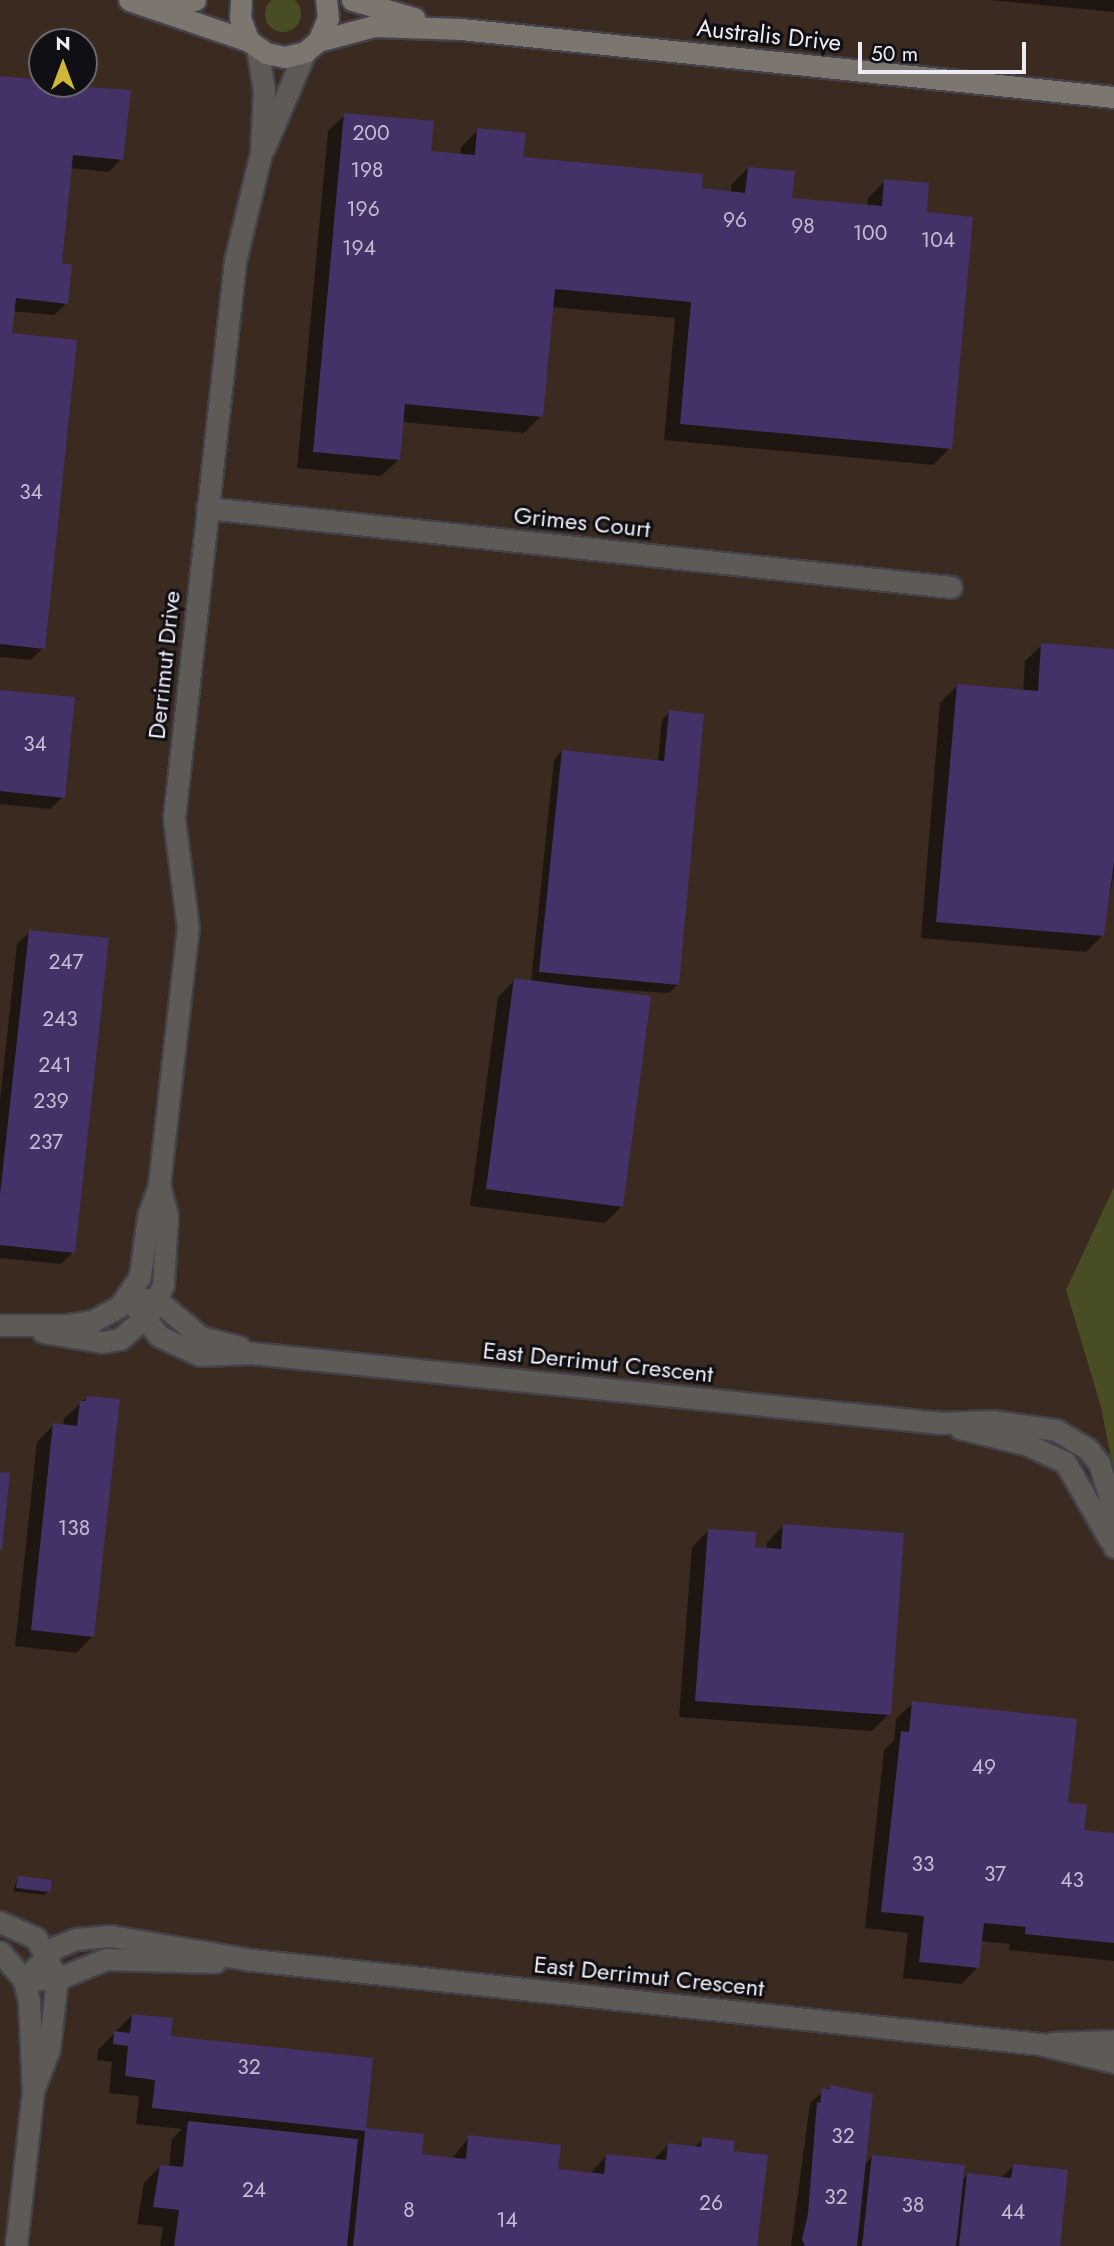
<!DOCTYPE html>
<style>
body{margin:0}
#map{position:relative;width:1114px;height:2246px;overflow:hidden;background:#272530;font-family:Jost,sans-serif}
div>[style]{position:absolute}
.industrial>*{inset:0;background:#3a2a20}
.green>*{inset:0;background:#484d24}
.round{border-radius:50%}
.shadow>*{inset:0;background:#0007}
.building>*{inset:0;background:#443167}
.roads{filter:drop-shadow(2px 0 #43414b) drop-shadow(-2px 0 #43414b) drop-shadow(0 2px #43414b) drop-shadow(0 -2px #43414b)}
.street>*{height:21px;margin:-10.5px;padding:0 10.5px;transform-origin:10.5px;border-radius:10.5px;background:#5e5a55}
.secondary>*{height:21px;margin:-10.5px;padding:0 10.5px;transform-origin:10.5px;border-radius:10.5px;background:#7c766f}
span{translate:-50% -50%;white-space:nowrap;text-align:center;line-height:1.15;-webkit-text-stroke:6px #100f14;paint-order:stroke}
.number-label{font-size:21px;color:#c4bdd1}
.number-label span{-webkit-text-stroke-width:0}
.street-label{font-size:24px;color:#eeecf4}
.north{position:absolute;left:28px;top:28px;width:70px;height:70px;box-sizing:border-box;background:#100f14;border:2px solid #69676e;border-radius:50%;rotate:0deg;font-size:19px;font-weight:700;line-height:28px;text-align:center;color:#eeecf4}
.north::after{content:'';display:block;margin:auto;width:24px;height:32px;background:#cfb837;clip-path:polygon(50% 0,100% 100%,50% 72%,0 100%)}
.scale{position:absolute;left:858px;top:42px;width:168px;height:32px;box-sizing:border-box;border:4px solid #eeecf4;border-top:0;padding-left:9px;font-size:21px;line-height:24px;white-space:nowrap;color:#eeecf4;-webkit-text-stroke:5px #100f14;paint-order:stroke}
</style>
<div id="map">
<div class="industrial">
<div style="clip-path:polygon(evenodd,0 0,1114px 0,1114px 2246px,0 2246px,0 0,42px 42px,84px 42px,84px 84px,42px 84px,42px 42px)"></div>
</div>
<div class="green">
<div class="round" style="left:265px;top:-4px;width:36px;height:36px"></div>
<div style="clip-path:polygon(1114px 1187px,1114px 1473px,1101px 1407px,1066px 1290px)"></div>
</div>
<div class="shadow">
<div style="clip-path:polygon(990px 0,1114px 0,1114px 12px)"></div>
<div style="clip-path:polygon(42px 62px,42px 84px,129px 91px,121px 159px,109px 172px,70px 168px,60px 265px,67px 303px,54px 315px,12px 311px,10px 335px,43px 648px,31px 660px,0 657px,0 78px,39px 82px)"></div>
<div style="clip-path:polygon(345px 115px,430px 153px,460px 155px,461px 147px,478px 130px,521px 158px,700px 190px,731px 193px,731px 185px,748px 168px,790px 200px,867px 207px,868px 198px,885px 181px,925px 214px,950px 448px,933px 465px,664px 440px,675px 318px,551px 307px,541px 416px,524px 433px,401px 422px,398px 460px,381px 476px,297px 468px,328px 131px)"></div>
<div style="clip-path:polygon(1042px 645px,1114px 651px,1114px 873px,1103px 935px,1086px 952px,921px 938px,940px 703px,957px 686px,1023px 692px,1025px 661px)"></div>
<div style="clip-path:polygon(0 691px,63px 797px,50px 809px,0 804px)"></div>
<div style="clip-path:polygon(670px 711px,678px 984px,669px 993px,562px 986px,622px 1206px,605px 1223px,470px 1206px,498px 997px,515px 980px,531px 982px,554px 760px,562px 751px,658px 762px,662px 720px)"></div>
<div style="clip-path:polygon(30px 932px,73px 1252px,61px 1264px,0 1258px,0 1101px,17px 944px)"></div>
<div style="clip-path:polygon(87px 1397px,93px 1636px,76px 1653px,15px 1646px,37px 1442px,54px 1425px,63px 1426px,64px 1419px)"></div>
<div style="clip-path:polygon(783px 1526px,889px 1714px,872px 1731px,679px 1717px,692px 1547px,709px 1530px,766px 1550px,767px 1543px)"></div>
<div style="clip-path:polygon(913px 1703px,1066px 1804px,1082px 1831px,1114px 1835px,1114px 1961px,1009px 1950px,1010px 1944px,980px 1941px,978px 1967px,961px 1984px,903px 1978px,908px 1933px,865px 1928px,884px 1750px,894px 1740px,896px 1719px)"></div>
<div style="clip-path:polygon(18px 1878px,48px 1891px,45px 1895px,13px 1891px)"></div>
<div style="clip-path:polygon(132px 2015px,169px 2037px,371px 2059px,363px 2132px,366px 2129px,420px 2156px,452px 2159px,469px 2137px,556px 2171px,590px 2174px,607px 2155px,653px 2160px,668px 2145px,694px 2148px,703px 2139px,732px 2153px,755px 2246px,160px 2246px,163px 2227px,137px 2224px,144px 2183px,160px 2167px,169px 2168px,172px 2139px,182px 2129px,136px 2124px,139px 2096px,109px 2093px,112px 2062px,97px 2060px,98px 2050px)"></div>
<div style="clip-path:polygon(831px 2086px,864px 2165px,872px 2157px,961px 2181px,967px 2175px,1001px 2178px,1013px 2166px,1058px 2246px,791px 2246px,810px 2103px)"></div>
</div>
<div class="building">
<div style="clip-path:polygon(0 76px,42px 80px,42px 84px,131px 90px,123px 160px,73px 155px,62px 263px,72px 265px,68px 304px,16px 298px,12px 333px,77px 340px,45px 649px,0 644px)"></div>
<div style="clip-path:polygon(344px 113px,434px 121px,431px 151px,475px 155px,477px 128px,526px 133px,523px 157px,703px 174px,702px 188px,745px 193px,748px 167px,795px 171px,792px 198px,882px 206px,884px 179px,929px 183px,927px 212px,973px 217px,952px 449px,680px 424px,691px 302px,555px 289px,543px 417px,405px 404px,400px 460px,313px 452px)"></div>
<div style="clip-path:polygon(1041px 643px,1114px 649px,1114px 862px,1104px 936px,936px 922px,957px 684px,1038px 691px)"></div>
<div style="clip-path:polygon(0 690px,75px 697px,65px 798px,0 791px)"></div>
<div style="clip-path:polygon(669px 710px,704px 714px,679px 985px,539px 972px,562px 750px,664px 761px)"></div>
<div style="clip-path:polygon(29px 930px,109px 938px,75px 1253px,0 1245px,0 1195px)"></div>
<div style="clip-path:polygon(514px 978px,651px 996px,623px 1207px,486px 1189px)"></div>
<div style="clip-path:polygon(86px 1396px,120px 1399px,94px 1637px,31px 1630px,53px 1423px,77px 1426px,80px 1401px,86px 1401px)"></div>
<div style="clip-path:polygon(0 1472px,10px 1473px,2px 1550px,0 1550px)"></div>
<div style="clip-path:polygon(783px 1524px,904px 1533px,891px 1715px,695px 1701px,708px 1529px,756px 1532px,755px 1547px,781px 1549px)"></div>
<div style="clip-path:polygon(912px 1701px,1077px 1719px,1068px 1803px,1087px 1804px,1084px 1830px,1114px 1833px,1114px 1943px,1025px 1934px,1026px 1927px,984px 1923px,979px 1968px,919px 1962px,924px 1916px,881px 1912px,901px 1731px,909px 1732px)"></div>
<div style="clip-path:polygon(18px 1876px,52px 1880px,50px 1892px,16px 1888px)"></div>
<div style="clip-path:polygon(132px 2014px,173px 2018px,171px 2036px,373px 2058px,366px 2128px,424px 2134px,422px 2154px,466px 2159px,468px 2135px,561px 2145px,558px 2169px,604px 2174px,606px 2154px,666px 2160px,668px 2143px,701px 2147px,702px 2137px,735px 2141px,733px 2151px,768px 2155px,757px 2246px,353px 2246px,365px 2131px,152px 2108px,155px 2080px,125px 2076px,128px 2046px,113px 2044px,114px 2031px,130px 2033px)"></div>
<div style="clip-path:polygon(830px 2085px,873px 2094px,857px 2246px,805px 2246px,802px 2239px,808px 2214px,817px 2102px,820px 2103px,822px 2088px,830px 2089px)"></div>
<div style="clip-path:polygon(188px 2121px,358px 2139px,347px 2246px,174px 2246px,179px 2210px,153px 2207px,160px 2165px,183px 2167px)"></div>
<div style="clip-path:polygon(872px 2155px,965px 2165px,956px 2246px,862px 2246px)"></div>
<div style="clip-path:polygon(1013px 2164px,1068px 2170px,1060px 2246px,959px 2246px,967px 2173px,1011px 2178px)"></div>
</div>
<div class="roads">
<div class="street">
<div style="left:264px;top:148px;width:104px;rotate:-66.9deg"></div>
<div style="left:207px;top:508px;width:748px;rotate:6.06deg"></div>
<div style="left:127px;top:1297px;width:50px;rotate:50.6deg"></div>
<div style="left:159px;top:1336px;width:45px;rotate:24.9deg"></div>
<div style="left:200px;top:1355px;width:51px;rotate:-2.2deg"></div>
<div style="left:251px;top:1353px;width:694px;rotate:5.79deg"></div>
<div style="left:941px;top:1423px;width:51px;rotate:-2.2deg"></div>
<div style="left:992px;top:1421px;width:65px;rotate:8deg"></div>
<div style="left:1056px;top:1430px;width:37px;rotate:31deg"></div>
<div style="left:1088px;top:1449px;width:18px;rotate:52deg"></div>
<div style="left:1099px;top:1463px;width:44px;rotate:72.8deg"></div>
<div style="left:1112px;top:1505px;width:42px;rotate:87.3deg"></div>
<div style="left:144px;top:1299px;width:13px;rotate:4deg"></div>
<div style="left:157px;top:1300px;width:57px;rotate:40.1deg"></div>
<div style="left:201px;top:1337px;width:40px;rotate:14.4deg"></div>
<div style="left:0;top:1325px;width:67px"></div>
<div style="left:67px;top:1325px;width:26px;rotate:-9deg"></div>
<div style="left:93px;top:1321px;width:31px;rotate:-29deg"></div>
<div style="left:120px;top:1306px;width:36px;rotate:-56deg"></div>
<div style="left:140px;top:1276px;width:61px;rotate:-82.4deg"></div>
<div style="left:148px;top:1216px;width:33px;rotate:-70deg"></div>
<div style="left:159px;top:1185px;width:259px;rotate:-83.6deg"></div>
<div style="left:188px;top:928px;width:111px;rotate:-97.3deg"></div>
<div style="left:174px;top:818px;width:560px;rotate:-83.75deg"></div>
<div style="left:235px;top:261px;width:111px;rotate:-76.5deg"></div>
<div style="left:261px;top:153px;width:63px;rotate:-87.3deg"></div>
<div style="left:264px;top:90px;width:43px;rotate:-99.5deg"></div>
<div style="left:43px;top:1332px;width:60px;rotate:9.6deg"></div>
<div style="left:102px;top:1342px;width:18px;rotate:-9deg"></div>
<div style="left:120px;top:1339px;width:40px;rotate:-41deg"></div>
<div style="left:150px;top:1313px;width:31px;rotate:-65deg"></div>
<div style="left:163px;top:1285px;width:70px;rotate:-86.7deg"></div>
<div style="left:167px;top:1215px;width:31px;rotate:-105deg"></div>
<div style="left:960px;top:1428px;width:70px;rotate:14deg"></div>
<div style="left:1028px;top:1445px;width:41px;rotate:24.7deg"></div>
<div style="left:1065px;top:1462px;width:90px;rotate:60deg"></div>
<div style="left:0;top:1922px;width:39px;rotate:24deg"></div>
<div style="left:36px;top:1938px;width:46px;rotate:62.9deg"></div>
<div style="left:57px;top:1979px;width:70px;rotate:96.5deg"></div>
<div style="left:49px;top:2049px;width:40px;rotate:111deg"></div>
<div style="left:0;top:1952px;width:37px;rotate:49deg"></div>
<div style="left:24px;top:1980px;width:22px;rotate:77deg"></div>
<div style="left:29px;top:2001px;width:90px;rotate:87.5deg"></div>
<div style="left:33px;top:2091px;width:156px;rotate:96.3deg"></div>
<div style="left:24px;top:1980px;width:46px;rotate:-45.9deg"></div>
<div style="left:56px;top:1947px;width:22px;rotate:-22deg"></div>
<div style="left:76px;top:1939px;width:35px;rotate:-5deg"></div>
<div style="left:111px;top:1936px;width:143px;rotate:9.7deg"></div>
<div style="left:252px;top:1960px;width:792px;rotate:6.08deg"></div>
<div style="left:1040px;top:2044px;width:76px;rotate:13.7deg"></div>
<div style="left:24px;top:1980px;width:33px;rotate:-2deg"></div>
<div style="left:57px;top:1979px;width:53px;rotate:-22.2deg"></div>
<div style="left:106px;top:1959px;width:109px;rotate:1.6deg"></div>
<div style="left:1052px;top:2043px;width:62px;rotate:-1.8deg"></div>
</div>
<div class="secondary">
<div style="left:129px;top:0;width:127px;rotate:18.9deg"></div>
<div style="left:171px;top:0;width:24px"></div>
<div style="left:241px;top:0;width:18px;rotate:93deg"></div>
<div style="left:240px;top:18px;width:25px;rotate:69deg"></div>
<div style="left:249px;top:41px;width:21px;rotate:35deg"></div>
<div style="left:266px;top:53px;width:19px;rotate:12deg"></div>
<div style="left:285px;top:57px;width:21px;rotate:-14deg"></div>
<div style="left:305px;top:52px;width:17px;rotate:-40deg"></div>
<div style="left:318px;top:41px;width:25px;rotate:-67deg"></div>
<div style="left:328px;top:18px;width:18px;rotate:-96deg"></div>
<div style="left:352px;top:0;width:65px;rotate:16.2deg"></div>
<div style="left:318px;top:41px;width:58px;rotate:-15deg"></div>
<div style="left:374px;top:26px;width:87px;rotate:2deg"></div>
<div style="left:461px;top:29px;width:657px;rotate:5.95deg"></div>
</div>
</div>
<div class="number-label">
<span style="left:371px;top:133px">200</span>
<span style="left:367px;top:170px">198</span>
<span style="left:363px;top:209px">196</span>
<span style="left:735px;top:220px">96</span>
<span style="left:803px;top:226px">98</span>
<span style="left:870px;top:233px">100</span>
<span style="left:938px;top:240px">104</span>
<span style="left:359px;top:248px">194</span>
<span style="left:31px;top:492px">34</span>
<span style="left:35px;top:744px">34</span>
<span style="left:66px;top:962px">247</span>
<span style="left:60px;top:1019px">243</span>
<span style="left:55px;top:1065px">241</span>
<span style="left:51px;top:1101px">239</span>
<span style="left:46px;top:1142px">237</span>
<span style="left:74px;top:1528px">138</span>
<span style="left:984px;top:1767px">49</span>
<span style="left:923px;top:1864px">33</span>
<span style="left:995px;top:1874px">37</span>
<span style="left:1072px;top:1880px">43</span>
<span style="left:249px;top:2067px">32</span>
<span style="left:843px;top:2136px">32</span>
<span style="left:254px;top:2190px">24</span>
<span style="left:836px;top:2197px">32</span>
<span style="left:711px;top:2203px">26</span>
<span style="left:913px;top:2205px">38</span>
<span style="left:409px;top:2210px">8</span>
<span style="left:1013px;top:2212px">44</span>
<span style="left:507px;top:2220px">14</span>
</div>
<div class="street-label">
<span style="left:769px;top:35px;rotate:6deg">Australis Drive</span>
<span style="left:582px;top:522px;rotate:6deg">Grimes Court</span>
<span style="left:164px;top:665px;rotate:-84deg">Derrimut Drive</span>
<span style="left:598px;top:1362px;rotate:6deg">East Derrimut Crescent</span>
<span style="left:649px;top:1976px;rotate:6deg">East Derrimut Crescent</span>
</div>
<div class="north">N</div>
<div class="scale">50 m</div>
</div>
